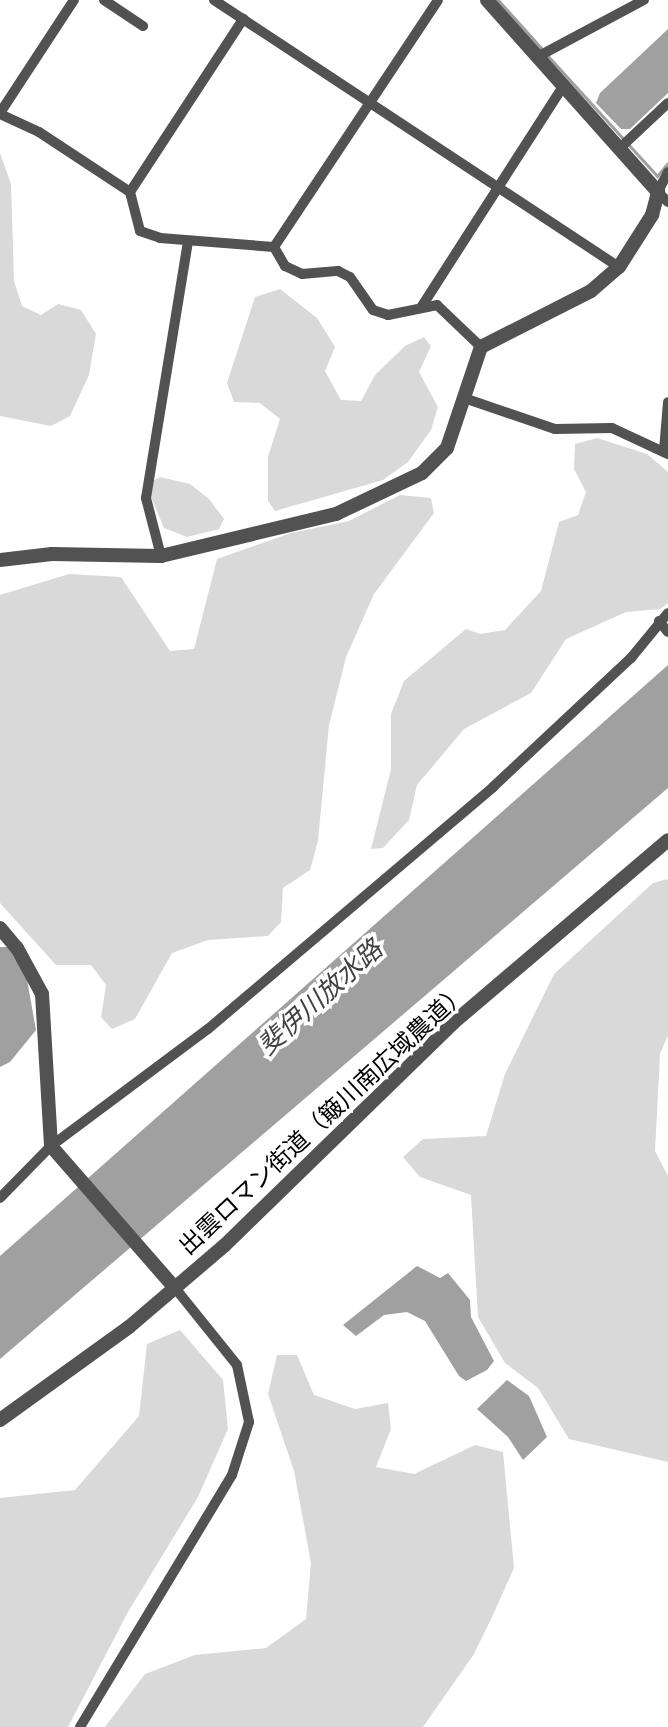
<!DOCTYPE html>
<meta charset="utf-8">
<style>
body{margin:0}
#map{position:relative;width:668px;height:1727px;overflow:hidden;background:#fff;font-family:"Titillium Web","Noto Sans JP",sans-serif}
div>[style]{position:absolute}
.green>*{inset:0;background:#d9d9d9}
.water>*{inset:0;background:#a0a0a0}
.stream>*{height:3px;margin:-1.5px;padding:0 1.5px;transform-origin:1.5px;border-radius:1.5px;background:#a0a0a0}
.minor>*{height:10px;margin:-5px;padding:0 5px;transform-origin:5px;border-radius:5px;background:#525252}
.tertiary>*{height:14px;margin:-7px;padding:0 7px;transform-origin:7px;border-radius:7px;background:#525252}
span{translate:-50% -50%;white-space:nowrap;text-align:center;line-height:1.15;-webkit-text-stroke:7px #fff;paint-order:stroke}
.street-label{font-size:24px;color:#000}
.water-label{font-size:26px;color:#414141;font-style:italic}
</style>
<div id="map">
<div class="green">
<div style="clip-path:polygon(0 153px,11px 184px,14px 281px,22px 306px,41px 315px,58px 304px,81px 310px,96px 334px,89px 375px,70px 416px,51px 426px,0 416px)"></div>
<div style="clip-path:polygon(280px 289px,317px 318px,335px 347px,325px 371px,341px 400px,361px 401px,375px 375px,405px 346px,424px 337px,431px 346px,419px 372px,438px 407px,431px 430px,408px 462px,383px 480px,275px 511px,268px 501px,268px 457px,280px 419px,260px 403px,234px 402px,227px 383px,255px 297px)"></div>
<div style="clip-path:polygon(597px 438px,647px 454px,668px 472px,668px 603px,660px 609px,626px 612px,566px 639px,531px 693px,464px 729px,417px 785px,409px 820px,383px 848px,371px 849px,391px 769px,391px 714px,404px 681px,466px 629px,480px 634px,505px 630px,541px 591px,559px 522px,578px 515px,586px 492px,574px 469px,575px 444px)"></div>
<div style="clip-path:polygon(160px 477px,190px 484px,209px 499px,224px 519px,219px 529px,187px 537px,164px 528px,151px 497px,151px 482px)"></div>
<div style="clip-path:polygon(400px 495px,431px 498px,434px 513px,374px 594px,346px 657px,329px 725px,318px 841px,310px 870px,283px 888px,281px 922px,268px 936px,208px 940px,172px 953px,135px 1019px,112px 1029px,101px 1017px,106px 985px,91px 965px,56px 965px,0 903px,0 595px,69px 574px,121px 577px,170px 651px,194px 649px,217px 559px,291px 533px,349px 521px)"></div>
<div style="clip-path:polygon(668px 879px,668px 1035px,660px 1054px,655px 1151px,668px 1176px,668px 1462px,569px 1439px,538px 1388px,505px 1363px,478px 1317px,471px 1195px,420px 1177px,403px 1157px,423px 1139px,486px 1136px,505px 1074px,554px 974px,653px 883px)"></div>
<div style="clip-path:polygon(180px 1330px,223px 1380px,228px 1429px,198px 1497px,128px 1612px,68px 1727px,0 1727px,0 1498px,75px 1490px,139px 1416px,147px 1344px)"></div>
<div style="clip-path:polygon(277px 1355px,297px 1355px,314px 1395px,355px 1409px,388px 1403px,391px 1429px,376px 1467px,414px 1474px,475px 1445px,503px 1452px,514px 1568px,492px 1617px,474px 1654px,423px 1727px,105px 1727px,145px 1674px,195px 1655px,266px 1648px,306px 1619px,311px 1563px,294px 1471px,268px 1394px)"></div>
</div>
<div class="water">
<div style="clip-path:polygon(668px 29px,668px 93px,630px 129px,621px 129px,596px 103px,600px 93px)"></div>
<div style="clip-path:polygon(668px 665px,668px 788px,0 1359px,0 1256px)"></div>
<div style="clip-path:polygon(0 947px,9px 947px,26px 974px,36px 1030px,10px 1062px,0 1067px)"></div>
<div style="clip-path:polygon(417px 1266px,440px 1278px,448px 1273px,470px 1300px,471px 1317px,494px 1361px,487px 1370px,466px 1381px,459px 1376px,425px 1321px,407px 1312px,384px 1315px,356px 1336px,343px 1325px)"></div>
<div style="clip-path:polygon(507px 1380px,529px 1396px,547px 1437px,523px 1460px,508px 1437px,477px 1409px)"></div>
</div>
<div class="stream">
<div style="left:498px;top:0;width:66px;rotate:48.1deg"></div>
<div style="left:547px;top:55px;width:164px;rotate:47.7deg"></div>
<div style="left:657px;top:176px;width:17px;rotate:-50deg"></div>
</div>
<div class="minor">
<div style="left:104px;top:0;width:47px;rotate:33.7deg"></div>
<div style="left:214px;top:0;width:485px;rotate:33.4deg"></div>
<div style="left:539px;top:56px;width:119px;rotate:-28.1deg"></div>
<div style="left:0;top:113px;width:135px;rotate:-56.8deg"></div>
<div style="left:0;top:114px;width:43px;rotate:24.8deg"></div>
<div style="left:39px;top:132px;width:109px;rotate:33.4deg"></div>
<div style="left:130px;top:192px;width:40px;rotate:75.6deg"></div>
<div style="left:140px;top:231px;width:21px;rotate:19deg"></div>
<div style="left:160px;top:238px;width:114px;rotate:4.5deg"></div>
<div style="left:274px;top:247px;width:22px;rotate:60deg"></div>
<div style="left:285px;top:266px;width:19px;rotate:25deg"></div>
<div style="left:302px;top:274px;width:36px;rotate:-5deg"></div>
<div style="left:338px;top:271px;width:13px;rotate:27deg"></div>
<div style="left:350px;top:277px;width:40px;rotate:55.1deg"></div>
<div style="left:373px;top:310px;width:16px;rotate:18deg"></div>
<div style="left:388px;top:315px;width:50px;rotate:-11.5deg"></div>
<div style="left:437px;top:305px;width:61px;rotate:43.7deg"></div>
<div style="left:621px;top:147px;width:64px;rotate:-43.1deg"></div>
<div style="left:668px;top:172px;width:22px;rotate:117deg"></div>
<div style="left:658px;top:192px;width:14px;rotate:45deg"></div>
<div style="left:130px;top:192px;width:207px;rotate:-56.8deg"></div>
<div style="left:274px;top:247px;width:296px;rotate:-56.4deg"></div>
<div style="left:422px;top:306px;width:263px;rotate:-57.3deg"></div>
<div style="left:464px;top:398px;width:96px;rotate:18.8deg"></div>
<div style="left:555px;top:429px;width:57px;rotate:-1deg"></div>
<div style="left:612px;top:428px;width:62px;rotate:24.9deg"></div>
<div style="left:664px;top:450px;width:48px;rotate:-85.2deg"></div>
<div style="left:161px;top:556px;width:60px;rotate:-104.5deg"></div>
<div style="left:146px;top:498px;width:260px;rotate:-80.7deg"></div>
<div style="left:659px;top:621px;width:14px;rotate:51deg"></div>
<div style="left:0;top:1198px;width:73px;rotate:-45.6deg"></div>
<div style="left:51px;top:1146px;width:196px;rotate:-36.7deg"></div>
<div style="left:208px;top:1029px;width:374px;rotate:-40.3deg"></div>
<div style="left:493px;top:787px;width:189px;rotate:-43.1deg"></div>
<div style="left:631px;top:658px;width:58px;rotate:-50.6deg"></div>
<div style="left:80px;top:1727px;width:294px;rotate:-58.9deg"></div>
<div style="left:232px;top:1475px;width:56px;rotate:-72.2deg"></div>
<div style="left:249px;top:1422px;width:58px;rotate:-101.9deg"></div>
<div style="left:237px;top:1365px;width:99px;rotate:-128.8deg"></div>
</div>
<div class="tertiary">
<div style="left:0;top:560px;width:52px;rotate:-6.6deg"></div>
<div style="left:52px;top:554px;width:109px;rotate:1.1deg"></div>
<div style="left:161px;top:556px;width:180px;rotate:-13.5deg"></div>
<div style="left:336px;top:514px;width:95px;rotate:-25.5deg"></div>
<div style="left:422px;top:473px;width:35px;rotate:-45deg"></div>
<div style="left:447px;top:448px;width:107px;rotate:-71.4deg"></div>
<div style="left:481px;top:347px;width:123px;rotate:-27deg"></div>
<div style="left:591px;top:291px;width:37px;rotate:-41deg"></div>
<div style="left:619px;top:267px;width:62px;rotate:-57.6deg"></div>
<div style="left:652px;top:215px;width:24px;rotate:-75deg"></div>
<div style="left:658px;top:192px;width:257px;rotate:-131.7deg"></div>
<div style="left:0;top:928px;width:26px;rotate:50deg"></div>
<div style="left:17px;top:948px;width:52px;rotate:61.5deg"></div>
<div style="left:42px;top:994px;width:152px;rotate:86.6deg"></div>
<div style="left:51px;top:1146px;width:189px;rotate:48.9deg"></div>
<div style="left:0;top:1420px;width:159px;rotate:-35.8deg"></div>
<div style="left:129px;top:1327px;width:126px;rotate:-40.5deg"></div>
<div style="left:225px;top:1245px;width:318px;rotate:-44.2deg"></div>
<div style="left:453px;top:1023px;width:282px;rotate:-40.4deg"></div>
</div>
<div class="street-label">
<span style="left:323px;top:1119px;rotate:-43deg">出雲ロマン街道（簸川南広域農道）</span>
</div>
<div class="water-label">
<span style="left:320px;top:997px;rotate:-42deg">斐伊川放水路</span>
</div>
</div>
